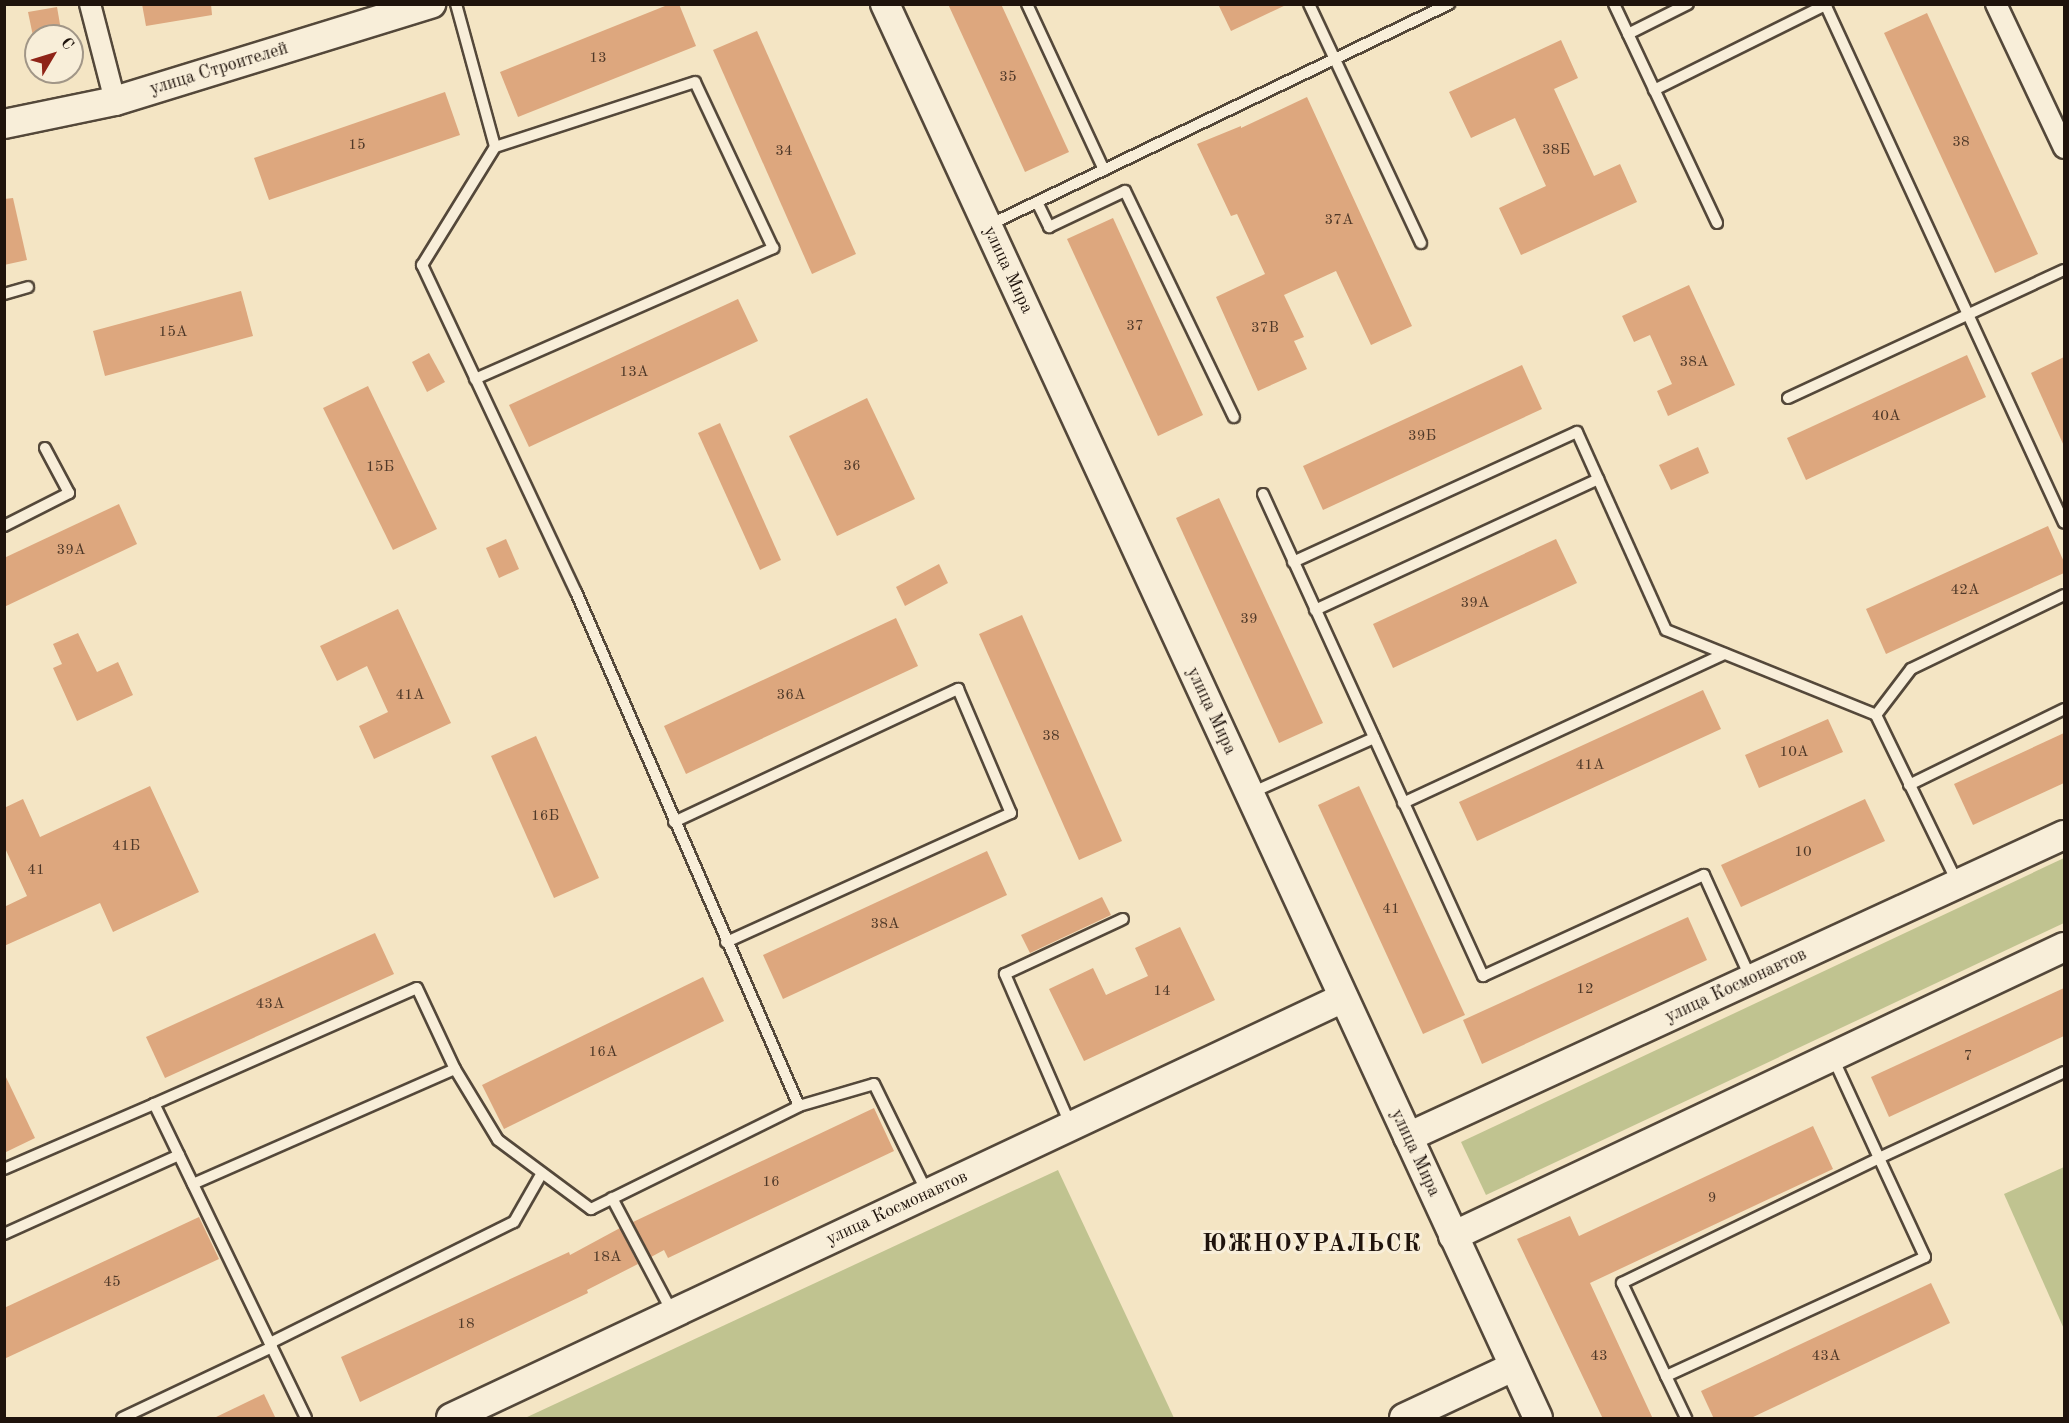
<!DOCTYPE html>
<meta charset="utf-8">
<style>
body{margin:0}
#map{position:relative;width:2069px;height:1423px;overflow:hidden;background:#f4e5c4;font-family:"Old Standard TT",serif}
div>[style]{position:absolute}
.green>*{inset:0;background:#c0c390}
.building>*{inset:0;background:#dda77e}
.roads{filter:drop-shadow(2px 0 #54483a) drop-shadow(-2px 0 #54483a) drop-shadow(0 2px #54483a) drop-shadow(0 -2px #54483a)}
.lane>*{height:10px;margin:-5px;padding:0 5px;transform-origin:5px;border-radius:5px;background:#f8eed9}
.street>*{height:20px;margin:-10px;padding:0 10px;transform-origin:10px;border-radius:10px;background:#f8eed9}
.secondary>*{height:28px;margin:-14px;padding:0 14px;transform-origin:14px;border-radius:14px;background:#f8eed9}
span{translate:-50% -50%;white-space:nowrap;text-align:center;line-height:1.15;-webkit-text-stroke:6px #f8eed9;paint-order:stroke}
.number-label{font-size:15px;color:#4e3828}
.number-label span{-webkit-text-stroke-width:0}
.street-label{font-size:18px;color:#1f130c}
.district-label{font-size:24px;color:#1f130c;font-weight:700;letter-spacing:1.5px}
.frame{position:absolute;inset:0;border:6px solid #1f130c;pointer-events:none}
.north{position:absolute;left:24px;top:24px;width:60px;height:60px;box-sizing:border-box;background:#f8eed9;border:2px solid #a19687;border-radius:50%;rotate:52deg;font-size:16px;font-weight:700;line-height:24px;text-align:center;color:#1f130c}
.north::after{content:'';display:block;margin:auto;width:21px;height:27px;background:#8f2418;clip-path:polygon(50% 0,100% 100%,50% 72%,0 100%)}
</style>
<div id="map">
<div class="green">
<div style="clip-path:polygon(2064px 858px,2064px 923px,1486px 1195px,1461px 1142px)"></div>
<div style="clip-path:polygon(2064px 1167px,2064px 1329px,2004px 1194px)"></div>
<div style="clip-path:polygon(1058px 1170px,1174px 1418px,525px 1418px)"></div>
</div>
<div class="building">
<div style="clip-path:polygon(142px 4px,211px 4px,212px 15px,146px 26px)"></div>
<div style="clip-path:polygon(670px 4px,679px 4px,696px 46px,518px 117px,500px 72px)"></div>
<div style="clip-path:polygon(948px 4px,1001px 4px,1069px 152px,1025px 172px)"></div>
<div style="clip-path:polygon(1218px 4px,1288px 4px,1231px 31px)"></div>
<div style="clip-path:polygon(57px 7px,62px 36px,33px 36px,28px 12px)"></div>
<div style="clip-path:polygon(1927px 13px,2038px 254px,1995px 273px,1884px 33px)"></div>
<div style="clip-path:polygon(757px 31px,856px 254px,812px 274px,713px 50px)"></div>
<div style="clip-path:polygon(1561px 40px,1578px 78px,1554px 89px,1594px 176px,1620px 164px,1637px 202px,1521px 255px,1499px 208px,1546px 186px,1515px 118px,1471px 138px,1449px 92px)"></div>
<div style="clip-path:polygon(445px 92px,460px 135px,269px 200px,254px 158px)"></div>
<div style="clip-path:polygon(1307px 97px,1412px 326px,1371px 345px,1336px 271px,1284px 295px,1304px 337px,1294px 341px,1307px 369px,1258px 391px,1216px 297px,1265px 274px,1237px 214px,1231px 216px,1197px 144px,1241px 126px,1241px 128px)"></div>
<div style="clip-path:polygon(13px 198px,27px 260px,4px 265px,4px 199px)"></div>
<div style="clip-path:polygon(1113px 218px,1203px 415px,1158px 436px,1067px 239px)"></div>
<div style="clip-path:polygon(1689px 285px,1735px 385px,1668px 416px,1657px 391px,1672px 384px,1650px 335px,1634px 342px,1622px 316px)"></div>
<div style="clip-path:polygon(241px 291px,253px 336px,105px 376px,93px 331px)"></div>
<div style="clip-path:polygon(738px 299px,758px 341px,529px 447px,509px 405px)"></div>
<div style="clip-path:polygon(429px 353px,445px 382px,427px 392px,412px 362px)"></div>
<div style="clip-path:polygon(1967px 355px,1986px 397px,1806px 480px,1787px 438px)"></div>
<div style="clip-path:polygon(2064px 357px,2064px 446px,2031px 373px)"></div>
<div style="clip-path:polygon(1522px 365px,1542px 409px,1323px 510px,1303px 466px)"></div>
<div style="clip-path:polygon(368px 386px,437px 529px,393px 550px,323px 408px)"></div>
<div style="clip-path:polygon(867px 398px,915px 499px,837px 536px,789px 436px)"></div>
<div style="clip-path:polygon(720px 423px,781px 560px,760px 570px,698px 433px)"></div>
<div style="clip-path:polygon(1698px 447px,1709px 473px,1671px 490px,1659px 465px)"></div>
<div style="clip-path:polygon(1219px 498px,1323px 723px,1279px 743px,1176px 518px)"></div>
<div style="clip-path:polygon(119px 504px,137px 544px,4px 607px,4px 558px)"></div>
<div style="clip-path:polygon(2048px 526px,2064px 562px,2064px 573px,1886px 654px,1866px 609px)"></div>
<div style="clip-path:polygon(506px 539px,519px 569px,499px 578px,486px 548px)"></div>
<div style="clip-path:polygon(1556px 539px,1577px 583px,1393px 668px,1373px 624px)"></div>
<div style="clip-path:polygon(939px 564px,948px 583px,905px 606px,896px 587px)"></div>
<div style="clip-path:polygon(398px 609px,451px 723px,374px 759px,359px 726px,388px 712px,367px 666px,337px 681px,320px 646px)"></div>
<div style="clip-path:polygon(1022px 615px,1122px 841px,1079px 860px,979px 634px)"></div>
<div style="clip-path:polygon(896px 618px,918px 666px,686px 774px,664px 726px)"></div>
<div style="clip-path:polygon(78px 633px,97px 672px,118px 662px,133px 695px,77px 721px,53px 668px,62px 664px,53px 644px)"></div>
<div style="clip-path:polygon(1703px 690px,1721px 729px,1477px 841px,1459px 802px)"></div>
<div style="clip-path:polygon(1828px 719px,1843px 752px,1759px 788px,1745px 755px)"></div>
<div style="clip-path:polygon(2064px 733px,2064px 783px,1973px 825px,1954px 784px)"></div>
<div style="clip-path:polygon(536px 736px,599px 878px,554px 898px,491px 756px)"></div>
<div style="clip-path:polygon(150px 786px,199px 892px,113px 932px,100px 903px,4px 946px,4px 907px,27px 896px,4px 846px,4px 808px,23px 799px,40px 837px)"></div>
<div style="clip-path:polygon(1359px 786px,1465px 1015px,1423px 1034px,1318px 805px)"></div>
<div style="clip-path:polygon(1865px 799px,1885px 841px,1741px 907px,1721px 865px)"></div>
<div style="clip-path:polygon(987px 851px,1007px 895px,783px 999px,763px 955px)"></div>
<div style="clip-path:polygon(1102px 897px,1111px 915px,1030px 953px,1021px 935px)"></div>
<div style="clip-path:polygon(1688px 917px,1707px 960px,1482px 1064px,1463px 1020px)"></div>
<div style="clip-path:polygon(1180px 927px,1215px 1000px,1084px 1061px,1049px 989px,1093px 968px,1106px 995px,1148px 976px,1135px 948px)"></div>
<div style="clip-path:polygon(375px 933px,394px 974px,165px 1078px,146px 1037px)"></div>
<div style="clip-path:polygon(703px 977px,724px 1021px,504px 1129px,482px 1085px)"></div>
<div style="clip-path:polygon(2064px 988px,2064px 1036px,1889px 1117px,1871px 1077px)"></div>
<div style="clip-path:polygon(4px 1073px,35px 1138px,4px 1153px)"></div>
<div style="clip-path:polygon(874px 1108px,894px 1151px,668px 1258px,664px 1250px,651px 1257px,633px 1222px)"></div>
<div style="clip-path:polygon(1813px 1126px,1833px 1169px,1590px 1283px,1653px 1419px,1603px 1419px,1517px 1239px,1570px 1216px,1579px 1236px)"></div>
<div style="clip-path:polygon(199px 1217px,219px 1259px,4px 1359px,4px 1308px)"></div>
<div style="clip-path:polygon(620px 1228px,638px 1264px,587px 1290px,588px 1293px,360px 1402px,341px 1357px,569px 1252px,570px 1255px)"></div>
<div style="clip-path:polygon(1931px 1283px,1950px 1323px,1749px 1419px,1714px 1419px,1701px 1391px)"></div>
<div style="clip-path:polygon(264px 1394px,276px 1419px,212px 1419px)"></div>
</div>
<div class="roads">
<div class="lane">
<div style="left:456px;top:4px;width:148px;rotate:74.7deg"></div>
<div style="left:495px;top:147px;width:139px;rotate:121.7deg"></div>
<div style="left:422px;top:265px;width:361px;rotate:64.8deg"></div>
<div style="left:576px;top:592px;width:560px;rotate:66.55deg"></div>
<div style="left:799px;top:1106px;width:78px;rotate:-16.3deg"></div>
<div style="left:874px;top:1084px;width:123px;rotate:63.9deg"></div>
<div style="left:1027px;top:4px;width:183px;rotate:65.1deg"></div>
<div style="left:1309px;top:4px;width:264px;rotate:64.9deg"></div>
<div style="left:1614px;top:4px;width:242px;rotate:64.8deg"></div>
<div style="left:1825px;top:4px;width:571px;rotate:65.27deg"></div>
<div style="left:1628px;top:34px;width:67px;rotate:-26.6deg"></div>
<div style="left:1654px;top:90px;width:193px;rotate:-26.4deg"></div>
<div style="left:1037px;top:202px;width:28px;rotate:64deg"></div>
<div style="left:1049px;top:227px;width:84px;rotate:-25.3deg"></div>
<div style="left:1125px;top:191px;width:251px;rotate:64.3deg"></div>
<div style="left:987px;top:226px;width:513px;rotate:-25.67deg"></div>
<div style="left:4px;top:294px;width:25px;rotate:-16deg"></div>
<div style="left:475px;top:379px;width:326px;rotate:-23.7deg"></div>
<div style="left:773px;top:248px;width:183px;rotate:-115.2deg"></div>
<div style="left:695px;top:82px;width:210px;rotate:162deg"></div>
<div style="left:1788px;top:398px;width:304px;rotate:-24.9deg"></div>
<div style="left:1263px;top:494px;width:530px;rotate:65.47deg"></div>
<div style="left:1483px;top:976px;width:243px;rotate:-24.6deg"></div>
<div style="left:1704px;top:875px;width:114px;rotate:65.7deg"></div>
<div style="left:4px;top:526px;width:73px;rotate:-26.9deg"></div>
<div style="left:69px;top:493px;width:51px;rotate:-118.1deg"></div>
<div style="left:1293px;top:562px;width:312px;rotate:-24.6deg"></div>
<div style="left:1577px;top:432px;width:217px;rotate:65.8deg"></div>
<div style="left:1666px;top:630px;width:227px;rotate:22deg"></div>
<div style="left:1876px;top:715px;width:188px;rotate:64.1deg"></div>
<div style="left:1315px;top:610px;width:312px;rotate:-24.8deg"></div>
<div style="left:1876px;top:715px;width:58px;rotate:-52.7deg"></div>
<div style="left:1911px;top:669px;width:170px;rotate:-25.8deg"></div>
<div style="left:1909px;top:785px;width:173px;rotate:-26.1deg"></div>
<div style="left:1251px;top:793px;width:135px;rotate:-24.1deg"></div>
<div style="left:1403px;top:803px;width:354px;rotate:-24.9deg"></div>
<div style="left:674px;top:822px;width:314px;rotate:-25.1deg"></div>
<div style="left:958px;top:689px;width:135px;rotate:66.9deg"></div>
<div style="left:1011px;top:813px;width:313px;rotate:155.6deg"></div>
<div style="left:1833px;top:1058px;width:110px;rotate:65.3deg"></div>
<div style="left:1879px;top:1158px;width:204px;rotate:-24.9deg"></div>
<div style="left:1071px;top:1126px;width:166px;rotate:-113.5deg"></div>
<div style="left:1005px;top:974px;width:130px;rotate:-25deg"></div>
<div style="left:4px;top:1169px;width:163px;rotate:-23.4deg"></div>
<div style="left:193px;top:1184px;width:286px;rotate:-23.7deg"></div>
<div style="left:612px;top:1198px;width:129px;rotate:62.2deg"></div>
<div style="left:4px;top:1234px;width:192px;rotate:-24.3deg"></div>
<div style="left:270px;top:1343px;width:272px;rotate:-26.4deg"></div>
<div style="left:514px;top:1222px;width:56px;rotate:-60.3deg"></div>
<div style="left:1666px;top:1376px;width:103px;rotate:-115.3deg"></div>
<div style="left:1622px;top:1283px;width:286px;rotate:-25.9deg"></div>
<div style="left:1879px;top:1158px;width:109px;rotate:65.1deg"></div>
<div style="left:1925px;top:1257px;width:285px;rotate:155.3deg"></div>
<div style="left:1666px;top:1376px;width:47px;rotate:64.5deg"></div>
<div style="left:122px;top:1418px;width:166px;rotate:-25.3deg"></div>
<div style="left:306px;top:1418px;width:349px;rotate:-115.8deg"></div>
<div style="left:154px;top:1104px;width:287px;rotate:-23.8deg"></div>
<div style="left:417px;top:988px;width:89px;rotate:64.9deg"></div>
<div style="left:455px;top:1069px;width:83px;rotate:58.8deg"></div>
<div style="left:498px;top:1140px;width:116px;rotate:36.6deg"></div>
<div style="left:591px;top:1209px;width:232px;rotate:-26.3deg"></div>
</div>
<div class="street">
<div style="left:90px;top:4px;width:100px;rotate:75.5deg"></div>
<div style="left:1996px;top:4px;width:159px;rotate:64.7deg"></div>
</div>
<div class="secondary">
<div style="left:885px;top:4px;width:1557px;rotate:65.21deg"></div>
<div style="left:4px;top:124px;width:113px;rotate:-11.7deg"></div>
<div style="left:115px;top:101px;width:331px;rotate:-17.1deg"></div>
<div style="left:1408px;top:1137px;width:722px;rotate:-24.72deg"></div>
<div style="left:1453px;top:1236px;width:676px;rotate:-25.31deg"></div>
<div style="left:451px;top:1418px;width:986px;rotate:-25.21deg"></div>
<div style="left:1404px;top:1418px;width:120px;rotate:-25.1deg"></div>
</div>
</div>
<div class="number-label">
<span style="left:598px;top:59px">13</span>
<span style="left:1008px;top:78px">35</span>
<span style="left:1961px;top:143px">38</span>
<span style="left:357px;top:146px">15</span>
<span style="left:1556px;top:151px">38Б</span>
<span style="left:784px;top:152px">34</span>
<span style="left:1339px;top:221px">37А</span>
<span style="left:1135px;top:327px">37</span>
<span style="left:1265px;top:329px">37В</span>
<span style="left:173px;top:333px">15А</span>
<span style="left:1694px;top:363px">38А</span>
<span style="left:634px;top:373px">13А</span>
<span style="left:1886px;top:417px">40А</span>
<span style="left:1422px;top:437px">39Б</span>
<span style="left:852px;top:467px">36</span>
<span style="left:380px;top:468px">15Б</span>
<span style="left:71px;top:551px">39А</span>
<span style="left:1965px;top:591px">42А</span>
<span style="left:1475px;top:604px">39А</span>
<span style="left:1249px;top:620px">39</span>
<span style="left:410px;top:696px">41А</span>
<span style="left:791px;top:696px">36А</span>
<span style="left:1051px;top:737px">38</span>
<span style="left:1794px;top:753px">10А</span>
<span style="left:1590px;top:766px">41А</span>
<span style="left:545px;top:817px">16Б</span>
<span style="left:126px;top:847px">41Б</span>
<span style="left:1803px;top:853px">10</span>
<span style="left:36px;top:871px">41</span>
<span style="left:1391px;top:910px">41</span>
<span style="left:885px;top:925px">38А</span>
<span style="left:1585px;top:990px">12</span>
<span style="left:1162px;top:992px">14</span>
<span style="left:270px;top:1005px">43А</span>
<span style="left:603px;top:1053px">16А</span>
<span style="left:1968px;top:1057px">7</span>
<span style="left:771px;top:1183px">16</span>
<span style="left:1712px;top:1199px">9</span>
<span style="left:607px;top:1258px">18А</span>
<span style="left:112px;top:1283px">45</span>
<span style="left:466px;top:1325px">18</span>
<span style="left:1599px;top:1357px">43</span>
<span style="left:1826px;top:1357px">43А</span>
</div>
<div class="street-label">
<span style="left:219px;top:69px;rotate:-17deg">улица Строителей</span>
<span style="left:1008px;top:270px;rotate:65deg">улица Мира</span>
<span style="left:1211px;top:711px;rotate:65deg">улица Мира</span>
<span style="left:1736px;top:986px;rotate:-25deg">улица Космонавтов</span>
<span style="left:1415px;top:1153px;rotate:65deg">улица Мира</span>
<span style="left:897px;top:1208px;rotate:-25deg">улица Космонавтов</span>
</div>
<div class="district-label">
<span style="left:1312px;top:1246px">ЮЖНОУРАЛЬСК</span>
</div>
<div class="frame"></div>
<div class="north">С</div>
</div>
